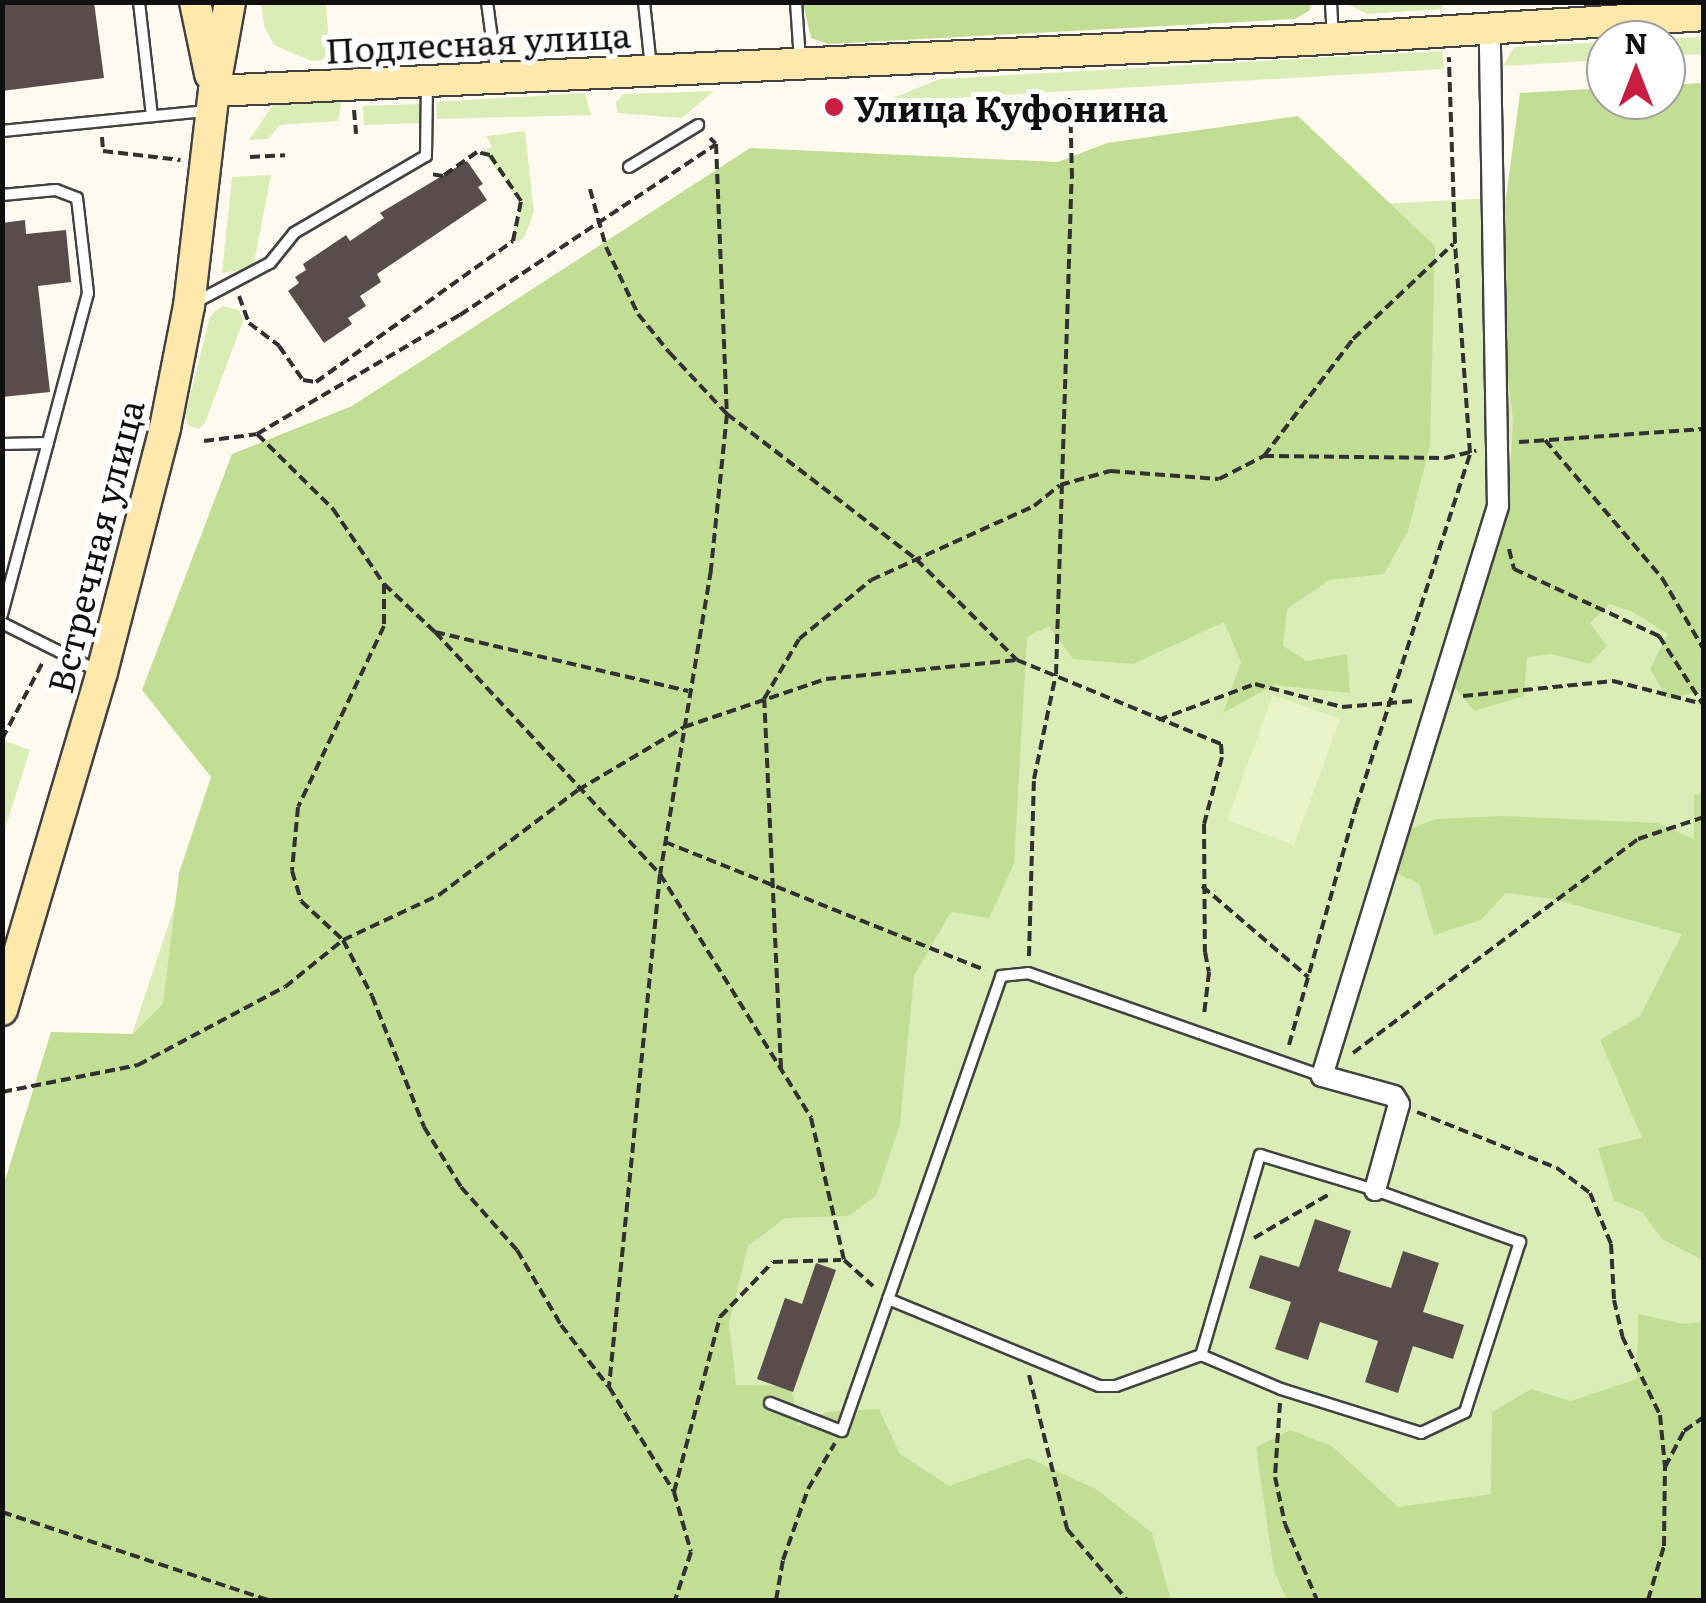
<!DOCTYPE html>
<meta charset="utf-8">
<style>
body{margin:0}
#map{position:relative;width:1706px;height:1603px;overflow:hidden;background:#fffaf0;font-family:Literata,serif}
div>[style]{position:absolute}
.green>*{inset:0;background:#dbedb7}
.forest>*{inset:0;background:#c2de95}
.pitch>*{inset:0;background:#ebf3c9}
.building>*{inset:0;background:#584d4a}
.path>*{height:4px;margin-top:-2px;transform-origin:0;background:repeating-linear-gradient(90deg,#313131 0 10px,transparent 0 15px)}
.roads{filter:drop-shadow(2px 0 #424242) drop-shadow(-2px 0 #424242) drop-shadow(0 2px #424242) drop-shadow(0 -2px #424242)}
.lane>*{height:10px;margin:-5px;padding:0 5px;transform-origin:5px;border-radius:5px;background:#fff}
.street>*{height:20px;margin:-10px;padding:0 10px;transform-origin:10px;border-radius:10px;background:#fff}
.secondary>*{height:30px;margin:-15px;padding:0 15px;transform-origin:15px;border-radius:15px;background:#ffe8ab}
.dots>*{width:28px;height:28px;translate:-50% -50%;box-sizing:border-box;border:5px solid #fff;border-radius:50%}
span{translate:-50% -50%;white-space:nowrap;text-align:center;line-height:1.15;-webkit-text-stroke:10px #fff;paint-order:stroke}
.street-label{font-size:35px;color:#0f0f0f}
.poi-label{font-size:35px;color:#0f0f0f;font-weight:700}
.left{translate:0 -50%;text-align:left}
.frame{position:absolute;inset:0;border:5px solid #0f0f0f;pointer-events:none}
.north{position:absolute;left:1586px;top:20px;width:100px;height:100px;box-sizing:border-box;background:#fff;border:2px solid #9f9f9f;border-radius:50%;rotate:0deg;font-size:28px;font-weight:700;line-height:40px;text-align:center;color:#0f0f0f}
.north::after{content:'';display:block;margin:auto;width:35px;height:45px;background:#c81d41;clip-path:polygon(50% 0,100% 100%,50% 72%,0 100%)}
</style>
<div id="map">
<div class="green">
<div style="clip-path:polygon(261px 3px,326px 3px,330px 60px,311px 61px,274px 45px,264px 26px)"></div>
<div style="clip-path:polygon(1346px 3px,1442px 3px,1442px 9px,1367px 14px)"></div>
<div style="clip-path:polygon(1703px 37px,1703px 54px,1666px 56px,1666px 40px,1645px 40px)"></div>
<div style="clip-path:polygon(1606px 42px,1606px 60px,1503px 66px,1514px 47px)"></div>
<div style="clip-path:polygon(1442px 51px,1444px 69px,883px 102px,940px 79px)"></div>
<div style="clip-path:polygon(714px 91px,682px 118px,617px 113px,616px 102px,624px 94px)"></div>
<div style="clip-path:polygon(585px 93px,591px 115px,437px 119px,436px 102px)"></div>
<div style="clip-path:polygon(343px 95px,338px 121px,280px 125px,268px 139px,249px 140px,275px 102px)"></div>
<div style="clip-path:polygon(420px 104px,421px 123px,364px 125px,363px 106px)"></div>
<div style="clip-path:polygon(525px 131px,534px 212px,524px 238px,511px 244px,521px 203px,483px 152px,492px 146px,486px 136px)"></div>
<div style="clip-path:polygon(271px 175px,253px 268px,222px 273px,232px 177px)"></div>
<div style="clip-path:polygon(1703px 187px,1703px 1600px,3px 1600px,3px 1424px,277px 597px,621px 244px)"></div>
<div style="clip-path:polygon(222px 306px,239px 310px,243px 321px,205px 423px,198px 429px,188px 425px,185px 417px,210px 316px)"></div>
<div style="clip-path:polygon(3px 740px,30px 750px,3px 835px,2px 740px)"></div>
</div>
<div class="forest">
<div style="clip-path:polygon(803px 3px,803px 2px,1311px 3px,1310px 10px,1295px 19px,829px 44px,811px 38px)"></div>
<div style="clip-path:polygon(1703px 83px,1703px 690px,1668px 699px,1650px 669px,1668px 634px,1633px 612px,1610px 604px,1590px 623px,1607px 646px,1590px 664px,1551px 654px,1527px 657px,1524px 696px,1474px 711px,1451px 683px,1499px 537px,1511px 459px,1513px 420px,1503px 335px,1507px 311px,1505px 205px,1520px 93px,1606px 88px,1606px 100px,1666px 100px,1666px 85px)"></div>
<div style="clip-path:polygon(1298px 116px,1435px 246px,1430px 446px,1408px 531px,1384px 574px,1329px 580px,1287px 609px,1283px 646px,1307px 661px,1347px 654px,1350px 693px,1274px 685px,1223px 713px,1241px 662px,1224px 622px,1133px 664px,1073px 659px,1049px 626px,1027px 637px,1014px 864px,989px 918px,951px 912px,914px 976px,900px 1124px,876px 1196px,848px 1216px,785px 1218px,748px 1246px,729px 1323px,736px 1385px,791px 1386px,798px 1426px,826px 1412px,879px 1409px,900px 1454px,949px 1486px,1028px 1458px,1096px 1489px,1152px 1533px,1171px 1600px,3px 1600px,3px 1187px,51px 1032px,133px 1034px,163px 1004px,179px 873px,211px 777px,142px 690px,232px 454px,352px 406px,750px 148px,1058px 162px,1107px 143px)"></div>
<div style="clip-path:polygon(1703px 793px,1703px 1260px,1662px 1239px,1642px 1212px,1614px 1201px,1598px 1148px,1642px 1138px,1600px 1040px,1640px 1016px,1682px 934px,1553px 899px,1506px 893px,1481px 920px,1434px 935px,1419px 884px,1397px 873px,1408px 830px,1436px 819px,1502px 816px,1657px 823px,1694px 839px,1694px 795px)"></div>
<div style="clip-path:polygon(1638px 1314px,1684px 1324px,1703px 1322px,1703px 1600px,1287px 1600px,1274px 1571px,1256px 1447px,1291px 1430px,1332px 1446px,1398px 1507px,1491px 1494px,1492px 1412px,1531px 1389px,1571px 1401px,1637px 1379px)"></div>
</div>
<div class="pitch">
<div style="clip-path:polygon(1273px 695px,1340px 719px,1294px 845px,1227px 820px)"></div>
</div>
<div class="building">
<div style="clip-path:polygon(2px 2px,94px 2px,104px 78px,2px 91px)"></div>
<div style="clip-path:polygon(467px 161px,483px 184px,478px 187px,487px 200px,377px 274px,381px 282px,360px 296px,366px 306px,348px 318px,352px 324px,324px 343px,288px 291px,299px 283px,295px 277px,306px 270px,303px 264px,346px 235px,350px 241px,384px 218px,380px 213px)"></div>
<div style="clip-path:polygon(25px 220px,26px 234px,66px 230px,71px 282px,38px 286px,50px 392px,2px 397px,2px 223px)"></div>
<div style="clip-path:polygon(1315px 1219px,1351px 1231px,1338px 1271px,1391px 1288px,1403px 1251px,1439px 1263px,1423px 1312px,1464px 1325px,1453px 1359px,1413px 1346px,1398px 1393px,1365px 1382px,1378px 1341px,1320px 1322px,1308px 1360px,1275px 1349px,1291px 1302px,1249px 1288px,1260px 1255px,1299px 1267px)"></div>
<div style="clip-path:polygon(816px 1263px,836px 1270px,793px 1392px,757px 1379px,785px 1298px,802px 1304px)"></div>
</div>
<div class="path">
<div style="left:354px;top:110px;width:24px;rotate:85deg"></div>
<div style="left:102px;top:137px;width:14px;rotate:86deg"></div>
<div style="left:103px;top:151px;width:78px;rotate:6.7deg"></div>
<div style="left:710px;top:138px;width:8px;rotate:45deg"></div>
<div style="left:716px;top:144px;width:270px;rotate:87.7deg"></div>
<div style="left:727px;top:414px;width:157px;rotate:95.9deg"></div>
<div style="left:711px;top:570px;width:308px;rotate:99.5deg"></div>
<div style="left:660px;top:874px;width:287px;rotate:58.2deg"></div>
<div style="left:811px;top:1118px;width:146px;rotate:76.9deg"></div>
<div style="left:844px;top:1260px;width:39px;rotate:42deg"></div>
<div style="left:250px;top:157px;width:35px;rotate:-3deg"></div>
<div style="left:590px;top:189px;width:60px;rotate:74.6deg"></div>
<div style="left:606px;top:247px;width:74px;rotate:64.5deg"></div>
<div style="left:638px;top:314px;width:49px;rotate:50.8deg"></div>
<div style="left:669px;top:352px;width:85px;rotate:46.9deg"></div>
<div style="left:727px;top:414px;width:238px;rotate:37.5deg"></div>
<div style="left:916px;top:559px;width:143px;rotate:45deg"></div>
<div style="left:239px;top:296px;width:29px;rotate:70deg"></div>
<div style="left:249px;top:323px;width:38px;rotate:37deg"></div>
<div style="left:279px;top:346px;width:42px;rotate:54.8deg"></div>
<div style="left:303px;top:380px;width:13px;rotate:9deg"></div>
<div style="left:316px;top:382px;width:242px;rotate:-35.6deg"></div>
<div style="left:513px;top:241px;width:41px;rotate:-78.7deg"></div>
<div style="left:521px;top:201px;width:55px;rotate:-124deg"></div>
<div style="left:490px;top:155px;width:13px;rotate:-167deg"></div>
<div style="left:477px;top:152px;width:42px;rotate:144.8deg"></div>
<div style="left:443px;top:176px;width:12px;rotate:-171deg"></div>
<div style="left:257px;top:434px;width:107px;rotate:44.6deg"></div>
<div style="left:333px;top:509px;width:91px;rotate:55.8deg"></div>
<div style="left:384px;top:584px;width:70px;rotate:43.3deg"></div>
<div style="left:435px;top:632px;width:330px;rotate:47.1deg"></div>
<div style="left:660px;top:874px;width:516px;rotate:95.68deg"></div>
<div style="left:609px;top:1387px;width:123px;rotate:58.2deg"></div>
<div style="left:674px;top:1492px;width:62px;rotate:74.2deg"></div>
<div style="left:691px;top:1552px;width:51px;rotate:108.4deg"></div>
<div style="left:1545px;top:440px;width:181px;rotate:49.7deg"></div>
<div style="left:1662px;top:578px;width:83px;rotate:59.7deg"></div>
<div style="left:204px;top:441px;width:53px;rotate:-7.5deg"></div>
<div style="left:257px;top:434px;width:235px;rotate:-30.4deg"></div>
<div style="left:460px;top:315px;width:308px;rotate:-33.7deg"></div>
<div style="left:1519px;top:442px;width:185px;rotate:-4deg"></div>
<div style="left:1264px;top:456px;width:147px;rotate:-52.7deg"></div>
<div style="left:1353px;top:339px;width:138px;rotate:-43.5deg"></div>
<div style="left:1509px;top:549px;width:21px;rotate:76deg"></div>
<div style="left:1514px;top:569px;width:160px;rotate:24.8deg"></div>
<div style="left:1659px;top:636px;width:83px;rotate:57.3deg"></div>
<div style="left:384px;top:584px;width:42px;rotate:90deg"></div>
<div style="left:384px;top:626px;width:200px;rotate:115.4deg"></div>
<div style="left:298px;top:807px;width:64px;rotate:95.4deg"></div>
<div style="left:292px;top:871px;width:31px;rotate:73deg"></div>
<div style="left:301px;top:901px;width:57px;rotate:42.9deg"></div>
<div style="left:343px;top:940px;width:63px;rotate:62.6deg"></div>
<div style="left:372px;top:996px;width:141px;rotate:68.3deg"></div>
<div style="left:424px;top:1127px;width:70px;rotate:58.3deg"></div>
<div style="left:461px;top:1187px;width:84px;rotate:48.4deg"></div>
<div style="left:517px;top:1250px;width:87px;rotate:59.6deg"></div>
<div style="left:561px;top:1325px;width:78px;rotate:52.3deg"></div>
<div style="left:435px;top:632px;width:260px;rotate:13.1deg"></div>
<div style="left:1463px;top:696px;width:151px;rotate:-5.7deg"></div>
<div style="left:1613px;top:681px;width:89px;rotate:14.3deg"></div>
<div style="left:1158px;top:720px;width:103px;rotate:-20.4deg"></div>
<div style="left:1255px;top:684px;width:90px;rotate:14.8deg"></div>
<div style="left:1342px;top:707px;width:72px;rotate:-4.8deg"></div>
<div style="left:2px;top:739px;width:89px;rotate:-62deg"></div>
<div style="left:665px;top:842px;width:345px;rotate:21.8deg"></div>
<div style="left:1202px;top:886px;width:140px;rotate:40.6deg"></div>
<div style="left:1029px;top:956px;width:177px;rotate:-88.4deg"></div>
<div style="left:1034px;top:779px;width:107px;rotate:-78.2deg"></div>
<div style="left:1056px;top:674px;width:496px;rotate:-88.2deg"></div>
<div style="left:1072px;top:178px;width:80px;rotate:-91.4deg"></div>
<div style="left:1289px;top:1045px;width:247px;rotate:-74.3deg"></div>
<div style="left:1356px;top:807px;width:372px;rotate:-72.1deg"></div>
<div style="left:1470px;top:453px;width:212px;rotate:-94.1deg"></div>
<div style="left:1455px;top:242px;width:185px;rotate:-91.9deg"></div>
<div style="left:1353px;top:1053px;width:356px;rotate:-36.9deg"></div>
<div style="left:1638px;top:839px;width:70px;rotate:-18.4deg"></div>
<div style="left:781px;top:1068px;width:369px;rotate:-92.6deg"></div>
<div style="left:764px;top:699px;width:69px;rotate:-59.7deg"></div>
<div style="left:799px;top:639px;width:93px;rotate:-39.3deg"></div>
<div style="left:871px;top:580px;width:179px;rotate:-24.4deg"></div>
<div style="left:1034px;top:506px;width:33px;rotate:-39deg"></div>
<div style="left:1060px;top:485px;width:52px;rotate:-15.6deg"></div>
<div style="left:1110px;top:471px;width:109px;rotate:4.2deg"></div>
<div style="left:1219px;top:479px;width:51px;rotate:-27.1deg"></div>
<div style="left:1264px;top:456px;width:181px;rotate:0.6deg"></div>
<div style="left:1445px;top:458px;width:32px;rotate:-13deg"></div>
<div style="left:2px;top:1092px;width:139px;rotate:-11.2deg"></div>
<div style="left:138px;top:1065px;width:166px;rotate:-28deg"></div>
<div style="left:285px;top:987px;width:75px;rotate:-39deg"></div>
<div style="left:343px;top:940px;width:106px;rotate:-25.1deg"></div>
<div style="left:439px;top:895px;width:174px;rotate:-37.1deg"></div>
<div style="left:578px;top:790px;width:123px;rotate:-30.7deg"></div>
<div style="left:684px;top:727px;width:150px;rotate:-18.7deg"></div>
<div style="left:826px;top:679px;width:192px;rotate:-5.7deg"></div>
<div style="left:1017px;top:660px;width:221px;rotate:22.4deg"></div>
<div style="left:1221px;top:744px;width:13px;rotate:86deg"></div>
<div style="left:1222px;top:757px;width:69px;rotate:105deg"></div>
<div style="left:1204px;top:824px;width:128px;rotate:89.6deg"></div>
<div style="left:1205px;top:952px;width:20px;rotate:79deg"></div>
<div style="left:1209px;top:972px;width:43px;rotate:96.6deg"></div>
<div style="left:1417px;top:1112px;width:151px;rotate:21.8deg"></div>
<div style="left:1557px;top:1168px;width:41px;rotate:37.1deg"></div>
<div style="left:1590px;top:1193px;width:55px;rotate:67.6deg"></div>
<div style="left:1611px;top:1244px;width:56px;rotate:86.9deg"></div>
<div style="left:1614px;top:1300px;width:37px;rotate:77deg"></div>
<div style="left:1622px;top:1336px;width:88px;rotate:64.3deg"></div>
<div style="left:1660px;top:1415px;width:52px;rotate:84.5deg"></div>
<div style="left:1254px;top:1238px;width:86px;rotate:-30.2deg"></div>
<div style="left:1029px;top:1375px;width:159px;rotate:76.1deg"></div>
<div style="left:1067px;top:1529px;width:93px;rotate:49.8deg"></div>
<div style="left:1280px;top:1403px;width:74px;rotate:93.9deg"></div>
<div style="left:1275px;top:1477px;width:48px;rotate:78deg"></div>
<div style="left:1285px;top:1524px;width:82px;rotate:67.2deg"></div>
<div style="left:674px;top:1492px;width:181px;rotate:-75.3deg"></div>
<div style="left:720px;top:1317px;width:76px;rotate:-46.1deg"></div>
<div style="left:773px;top:1262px;width:68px;rotate:-1.7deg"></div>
<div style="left:2px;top:1512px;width:280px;rotate:18.3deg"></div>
<div style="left:776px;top:1600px;width:41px;rotate:-80.1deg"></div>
<div style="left:783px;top:1560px;width:75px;rotate:-70.6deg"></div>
<div style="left:808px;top:1489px;width:53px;rotate:-59.6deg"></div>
<div style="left:1648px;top:1600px;width:56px;rotate:-73.5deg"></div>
<div style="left:1664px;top:1546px;width:79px;rotate:-89.3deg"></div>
<div style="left:1665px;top:1467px;width:41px;rotate:-62.2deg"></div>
<div style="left:1684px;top:1431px;width:24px;rotate:-35deg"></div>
</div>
<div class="roads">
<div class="lane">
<div style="left:139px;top:2px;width:115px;rotate:83.5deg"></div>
<div style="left:487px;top:2px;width:75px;rotate:82.3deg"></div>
<div style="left:644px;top:2px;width:66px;rotate:83.9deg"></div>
<div style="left:796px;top:2px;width:59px;rotate:86.1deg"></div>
<div style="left:1331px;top:2px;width:34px;rotate:87deg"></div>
<div style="left:2px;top:131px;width:204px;rotate:-5.6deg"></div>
<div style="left:629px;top:167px;width:81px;rotate:-31.3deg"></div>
<div style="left:2px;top:195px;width:54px;rotate:-5.3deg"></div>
<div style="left:56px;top:190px;width:22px;rotate:21deg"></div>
<div style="left:77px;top:198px;width:96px;rotate:83.4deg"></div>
<div style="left:88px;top:293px;width:333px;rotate:105deg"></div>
<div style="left:194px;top:303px;width:86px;rotate:-27.8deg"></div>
<div style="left:270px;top:263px;width:38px;rotate:-51deg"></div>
<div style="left:294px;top:233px;width:153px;rotate:-30.3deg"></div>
<div style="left:426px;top:156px;width:71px;rotate:-89.2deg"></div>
<div style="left:2px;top:444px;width:46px;rotate:-1.2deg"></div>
<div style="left:2px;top:623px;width:105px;rotate:26.6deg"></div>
<div style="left:888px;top:1299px;width:228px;rotate:22.4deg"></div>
<div style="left:1099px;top:1386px;width:17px"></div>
<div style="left:1116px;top:1386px;width:90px;rotate:-20deg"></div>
<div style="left:1201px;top:1355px;width:87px;rotate:23deg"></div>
<div style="left:1281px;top:1389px;width:147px;rotate:17.4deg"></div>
<div style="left:1421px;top:1433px;width:49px;rotate:-25.5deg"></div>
<div style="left:1465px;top:1412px;width:179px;rotate:-72.1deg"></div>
<div style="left:1520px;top:1242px;width:154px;rotate:-160.3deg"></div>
<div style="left:1375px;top:1190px;width:120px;rotate:-163.1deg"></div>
<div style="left:1260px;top:1155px;width:209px;rotate:106.4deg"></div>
<div style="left:770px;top:1403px;width:77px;rotate:21.3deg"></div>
<div style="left:842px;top:1431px;width:482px;rotate:-70.7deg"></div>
<div style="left:1001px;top:976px;width:27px;rotate:-6deg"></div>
<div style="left:1028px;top:973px;width:312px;rotate:19.3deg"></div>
</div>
<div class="street">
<div style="left:1375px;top:1190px;width:89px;rotate:-74.4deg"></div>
<div style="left:1399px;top:1104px;width:9px;rotate:-122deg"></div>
<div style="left:1394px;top:1096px;width:75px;rotate:-164.5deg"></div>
<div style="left:1322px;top:1076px;width:597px;rotate:-72.84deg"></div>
<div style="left:1498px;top:506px;width:479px;rotate:-91deg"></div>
</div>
<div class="secondary">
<div style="left:195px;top:2px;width:74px;rotate:78.2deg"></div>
<div style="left:214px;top:91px;width:1095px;rotate:-2.67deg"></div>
<div style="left:1308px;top:40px;width:397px;rotate:-3.6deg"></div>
<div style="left:2px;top:1010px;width:352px;rotate:-73.5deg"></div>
<div style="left:102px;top:672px;width:252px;rotate:-75.5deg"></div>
<div style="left:165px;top:428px;width:124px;rotate:-78.9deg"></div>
<div style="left:189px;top:306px;width:216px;rotate:-83.4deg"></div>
<div style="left:214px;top:91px;width:90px;rotate:-79.8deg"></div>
</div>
</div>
<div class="dots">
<div style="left:834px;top:107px;background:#c81d41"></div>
</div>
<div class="street-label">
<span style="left:478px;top:41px;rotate:-3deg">Подлесная улица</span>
<span style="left:94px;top:546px;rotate:-76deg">Встречная улица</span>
</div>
<div class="poi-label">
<span class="left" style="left:854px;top:107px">Улица Куфонина</span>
</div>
<div class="frame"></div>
<div class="north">N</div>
</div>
